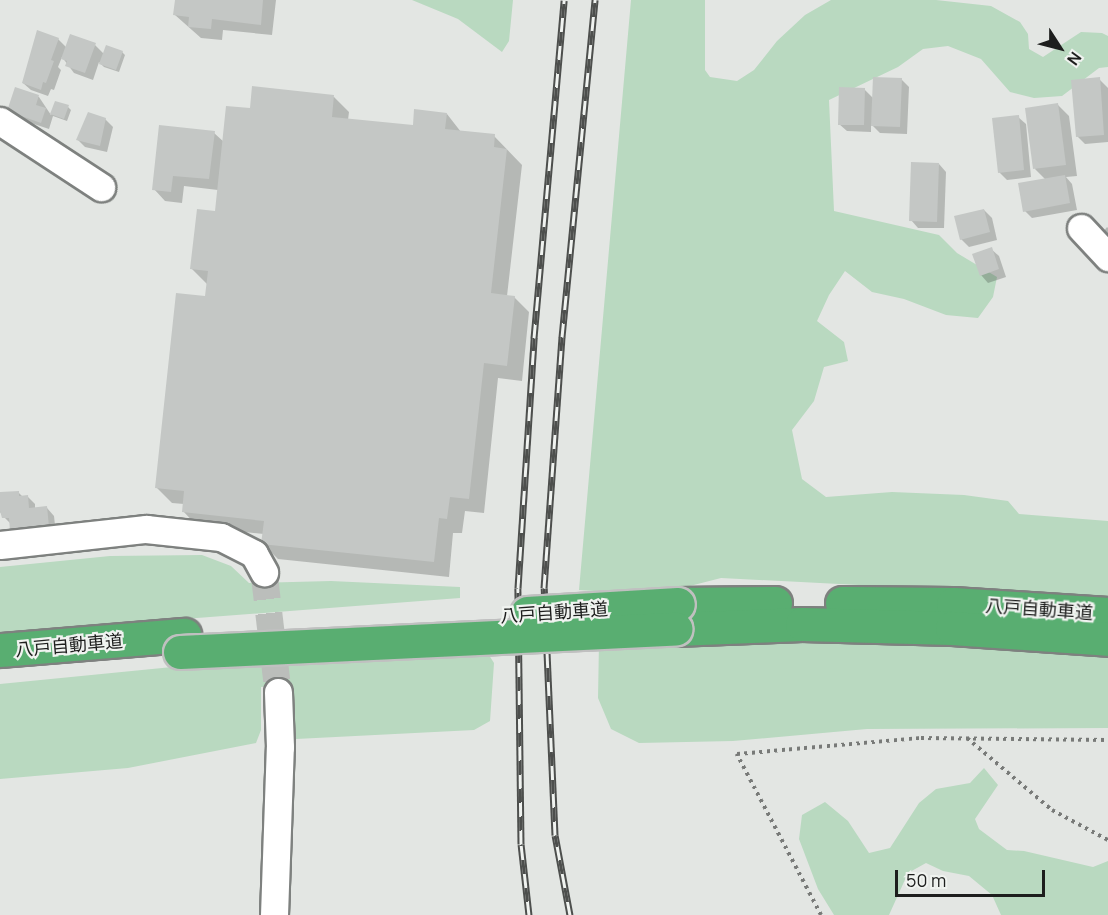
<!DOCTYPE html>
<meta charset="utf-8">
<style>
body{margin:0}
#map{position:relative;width:1108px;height:915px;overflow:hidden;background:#e3e6e3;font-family:Manrope,"Noto Sans JP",sans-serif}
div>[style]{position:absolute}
.green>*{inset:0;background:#b9d9c0}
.shadow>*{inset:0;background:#0003}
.building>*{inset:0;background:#c4c7c5}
.minor-tunnel>*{height:27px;margin-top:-13.5px;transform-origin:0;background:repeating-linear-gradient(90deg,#bbbebb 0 27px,transparent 0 41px)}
.path>*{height:4px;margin-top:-2px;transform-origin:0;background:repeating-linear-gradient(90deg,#787a78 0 3px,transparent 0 7.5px)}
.roads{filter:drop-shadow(2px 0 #7e817f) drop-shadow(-2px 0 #7e817f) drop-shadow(0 2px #7e817f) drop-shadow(0 -2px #7e817f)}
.minor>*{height:27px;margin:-13.5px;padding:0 13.5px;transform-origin:13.5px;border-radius:13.5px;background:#fff}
.highway>*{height:33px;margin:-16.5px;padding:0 16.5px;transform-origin:16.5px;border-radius:16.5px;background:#59ae71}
.rail>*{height:7px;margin-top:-3.5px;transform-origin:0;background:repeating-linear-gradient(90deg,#f0f3f0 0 14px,#4d4f4d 0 28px);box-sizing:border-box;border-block:2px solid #4d4f4d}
.bridges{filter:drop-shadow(2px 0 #c0c0c0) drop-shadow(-2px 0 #c0c0c0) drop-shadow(0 2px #c0c0c0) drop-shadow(0 -2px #c0c0c0)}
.highway-bridge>*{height:33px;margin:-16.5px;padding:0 16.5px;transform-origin:16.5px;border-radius:16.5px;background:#59ae71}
span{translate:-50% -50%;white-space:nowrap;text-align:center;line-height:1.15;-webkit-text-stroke:4.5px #f0f3f0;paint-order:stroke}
.street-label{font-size:18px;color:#1d1e1d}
.north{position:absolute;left:1030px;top:18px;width:60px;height:60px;-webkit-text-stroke:4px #f0f3f0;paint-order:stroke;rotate:126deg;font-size:16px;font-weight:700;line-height:24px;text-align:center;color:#1d1e1d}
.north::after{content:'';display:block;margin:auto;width:21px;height:27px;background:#1d1e1d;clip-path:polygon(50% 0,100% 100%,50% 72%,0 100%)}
.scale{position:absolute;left:895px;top:870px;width:150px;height:27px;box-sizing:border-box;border:3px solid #1d1e1d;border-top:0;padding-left:8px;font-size:18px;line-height:21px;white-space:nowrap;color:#1d1e1d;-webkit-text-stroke:4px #f0f3f0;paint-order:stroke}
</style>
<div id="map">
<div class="green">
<div style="clip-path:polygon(412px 0,513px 0,509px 41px,502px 52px,458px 19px)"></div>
<div style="clip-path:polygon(631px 0,705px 0,705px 70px,710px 77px,737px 81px,754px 70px,777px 41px,805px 15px,831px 0,936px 0,991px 6px,1020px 22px,1028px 34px,1029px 49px,1043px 57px,1081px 32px,1102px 33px,1108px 36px,1108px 67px,1099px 68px,1062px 96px,1034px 98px,1010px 92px,981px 59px,948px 46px,923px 49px,898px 67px,829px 100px,834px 211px,939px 235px,957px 253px,997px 277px,993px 297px,978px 318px,946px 315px,904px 299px,872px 292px,845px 271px,829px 295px,817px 321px,844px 342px,848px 361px,824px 367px,814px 401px,792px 430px,802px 479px,826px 497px,892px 492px,964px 495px,1008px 501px,1019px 514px,1108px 521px,1108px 598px,721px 578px,686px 587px,638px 594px,579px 590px)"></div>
<div style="clip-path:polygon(202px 555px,231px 566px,249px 583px,331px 581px,460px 587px,460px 598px,0 633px,0 567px,110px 556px)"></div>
<div style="clip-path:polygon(818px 641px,987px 644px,1108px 656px,1108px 728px,867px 729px,733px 741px,639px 743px,611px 729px,598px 698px,599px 642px)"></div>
<div style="clip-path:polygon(487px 652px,494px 663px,490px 721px,474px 730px,296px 739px,291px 684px,261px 687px,261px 730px,256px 743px,128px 768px,0 779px,0 684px,263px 658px)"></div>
<div style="clip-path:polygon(984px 768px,998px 785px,975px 819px,979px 829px,1007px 850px,1024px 851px,1093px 867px,1108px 861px,1108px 915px,1001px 915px,992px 895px,969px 876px,943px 871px,926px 863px,908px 873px,889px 915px,834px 915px,818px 889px,799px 839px,802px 815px,825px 802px,848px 821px,869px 853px,890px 848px,919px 803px,936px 789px,970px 783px)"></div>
</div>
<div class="shadow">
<div style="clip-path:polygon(176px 0,276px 0,272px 35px,223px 30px,222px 40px,201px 38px,175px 15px)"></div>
<div style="clip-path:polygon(58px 39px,67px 48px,95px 45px,104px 54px,122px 52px,125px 55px,119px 72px,104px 67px,99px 62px,93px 80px,74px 73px,62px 57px,58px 67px,61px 70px,54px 90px,51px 89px,48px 96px,31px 90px,23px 83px)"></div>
<div style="clip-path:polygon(901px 79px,909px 87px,907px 134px,880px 133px,871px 124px,871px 132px,847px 131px,839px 124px,864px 89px,874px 99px)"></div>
<div style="clip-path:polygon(1099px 79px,1108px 88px,1108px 142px,1085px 144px,1077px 136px)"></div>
<div style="clip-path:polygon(16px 89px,39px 97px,51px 115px,56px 102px,68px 107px,71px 110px,67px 121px,53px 116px,49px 129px,16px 118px,8px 111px)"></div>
<div style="clip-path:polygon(334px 97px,349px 112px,348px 120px,414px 127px,447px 114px,461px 132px,494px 136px,522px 165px,507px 296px,514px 297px,529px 312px,522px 381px,498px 378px,484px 513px,465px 511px,462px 533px,453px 533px,449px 577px,278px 559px,263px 544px,264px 534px,198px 527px,183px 511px,184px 504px,172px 503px,156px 487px,207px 298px,207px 284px,192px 269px,216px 212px,218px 190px,184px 186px,182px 203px,165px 201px,154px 189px,214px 133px,224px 142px,251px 110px)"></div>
<div style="clip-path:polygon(1058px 105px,1069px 116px,1077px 176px,1066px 177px,1072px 184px,1077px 210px,1032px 218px,1025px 211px,1046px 180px,1035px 169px)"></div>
<div style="clip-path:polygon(1018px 117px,1026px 124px,1031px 177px,1007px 180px,999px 172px)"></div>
<div style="clip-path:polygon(105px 119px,113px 127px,107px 152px,85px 147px,77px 139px)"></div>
<div style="clip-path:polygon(939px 164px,946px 172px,944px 228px,918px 228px,911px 220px)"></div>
<div style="clip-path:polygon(984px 210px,992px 218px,997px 240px,969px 247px,961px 239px)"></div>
<div style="clip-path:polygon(1107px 227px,1108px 228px,1108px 243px,1100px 236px)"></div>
<div style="clip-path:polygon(991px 249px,999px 256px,1006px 277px,988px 283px,981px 275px)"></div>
<div style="clip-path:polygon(18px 492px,23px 497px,27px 496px,35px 504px,35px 509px,47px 508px,54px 516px,56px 534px,11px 524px,4px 517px,0 512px,0 494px)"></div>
</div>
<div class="building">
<div style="clip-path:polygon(175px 0,263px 0,261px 25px,212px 19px,211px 29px,188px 27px,189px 17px,173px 15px)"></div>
<div style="clip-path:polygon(37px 30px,59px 38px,51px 60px,54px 61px,46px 83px,43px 82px,41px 90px,22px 83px)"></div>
<div style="clip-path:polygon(70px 34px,96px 43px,85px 73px,65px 66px,67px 61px,61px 59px)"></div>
<div style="clip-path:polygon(106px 45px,123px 51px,116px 70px,99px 64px)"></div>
<div style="clip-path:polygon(873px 77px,902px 78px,900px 127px,871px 126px)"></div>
<div style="clip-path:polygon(1100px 77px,1104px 135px,1076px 137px,1071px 80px)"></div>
<div style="clip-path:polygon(252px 86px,334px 95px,332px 117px,413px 125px,414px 109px,447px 113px,445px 129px,495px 134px,494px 147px,507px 149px,491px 293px,515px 296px,507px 366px,484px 363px,469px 499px,450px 497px,447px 519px,439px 518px,434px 562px,261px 544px,264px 521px,182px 512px,184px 491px,155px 488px,176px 293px,205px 296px,208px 271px,190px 269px,197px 209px,215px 211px,226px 106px,250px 108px)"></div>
<div style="clip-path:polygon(15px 87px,39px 95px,36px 105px,46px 108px,41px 123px,7px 111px)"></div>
<div style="clip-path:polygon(839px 87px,865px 88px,864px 125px,838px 125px)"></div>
<div style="clip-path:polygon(55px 101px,69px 105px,64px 119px,50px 114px)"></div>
<div style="clip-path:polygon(1058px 103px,1066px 165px,1033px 169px,1025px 108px)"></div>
<div style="clip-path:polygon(88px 112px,106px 118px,100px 146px,76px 140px)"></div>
<div style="clip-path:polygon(1019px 115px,1024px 170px,998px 173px,992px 118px)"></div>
<div style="clip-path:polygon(159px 125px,215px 131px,209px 179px,173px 176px,171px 192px,152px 190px)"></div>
<div style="clip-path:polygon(911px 162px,939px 163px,937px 222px,909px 221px)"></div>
<div style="clip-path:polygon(1065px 175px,1070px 203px,1023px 212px,1018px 183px)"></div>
<div style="clip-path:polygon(984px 209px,990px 232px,960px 240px,954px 216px)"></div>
<div style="clip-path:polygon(992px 247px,999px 269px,980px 276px,972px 254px)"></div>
<div style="clip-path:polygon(19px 491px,19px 496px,28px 495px,29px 508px,47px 506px,49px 527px,10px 531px,9px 518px,2px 518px,0 511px,0 492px)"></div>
</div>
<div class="minor-tunnel">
<div style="left:264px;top:572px;width:121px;rotate:83.3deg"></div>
</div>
<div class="path">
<div style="left:967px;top:738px;width:111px;rotate:40.3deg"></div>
<div style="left:1052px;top:810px;width:64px;rotate:28.2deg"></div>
<div style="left:821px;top:915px;width:182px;rotate:-117.6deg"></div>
<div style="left:737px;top:754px;width:185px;rotate:-5deg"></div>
<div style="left:921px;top:738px;width:187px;rotate:0.6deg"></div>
</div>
<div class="roads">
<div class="minor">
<div style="left:0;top:121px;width:121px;rotate:33.2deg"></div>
<div style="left:1081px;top:228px;width:40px;rotate:47deg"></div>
<div style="left:0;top:545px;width:147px;rotate:-6.3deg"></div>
<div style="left:146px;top:529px;width:75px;rotate:6.1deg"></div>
<div style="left:221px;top:537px;width:37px;rotate:27deg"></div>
<div style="left:254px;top:554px;width:21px;rotate:61deg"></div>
<div style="left:274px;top:915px;width:168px;rotate:-88deg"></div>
<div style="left:280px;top:747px;width:55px;rotate:-92.1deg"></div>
</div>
<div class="highway">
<div style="left:842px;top:603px;width:111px;rotate:0.5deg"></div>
<div style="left:953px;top:604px;width:155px;rotate:3.7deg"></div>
<div style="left:678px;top:604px;width:97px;rotate:-0.6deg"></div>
<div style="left:675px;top:629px;width:127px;rotate:-2.3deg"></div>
<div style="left:802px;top:624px;width:150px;rotate:1.5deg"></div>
<div style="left:952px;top:628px;width:156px;rotate:4deg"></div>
<div style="left:0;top:650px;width:185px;rotate:-4.7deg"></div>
</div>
</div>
<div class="rail">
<div style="left:529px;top:915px;width:71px;rotate:-96.4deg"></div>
<div style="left:521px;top:844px;width:256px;rotate:-90.7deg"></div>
<div style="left:518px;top:588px;width:251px;rotate:-86.3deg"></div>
<div style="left:534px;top:338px;width:339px;rotate:-84.9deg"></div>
<div style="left:570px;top:915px;width:81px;rotate:-100.6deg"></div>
<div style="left:555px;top:835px;width:247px;rotate:-92.5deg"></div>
<div style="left:544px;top:588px;width:252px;rotate:-85.9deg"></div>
<div style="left:562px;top:337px;width:339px;rotate:-84.4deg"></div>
</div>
<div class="bridges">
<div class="highway-bridge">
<div style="left:527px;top:613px;width:151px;rotate:-3.4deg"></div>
<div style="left:180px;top:652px;width:496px;rotate:-2.7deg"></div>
</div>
</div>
<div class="street-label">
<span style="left:1039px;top:609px;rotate:4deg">八戸自動車道</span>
<span style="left:554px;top:612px;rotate:-4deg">八戸自動車道</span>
<span style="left:69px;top:645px;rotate:-5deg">八戸自動車道</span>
</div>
<div class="north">N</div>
<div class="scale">50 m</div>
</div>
